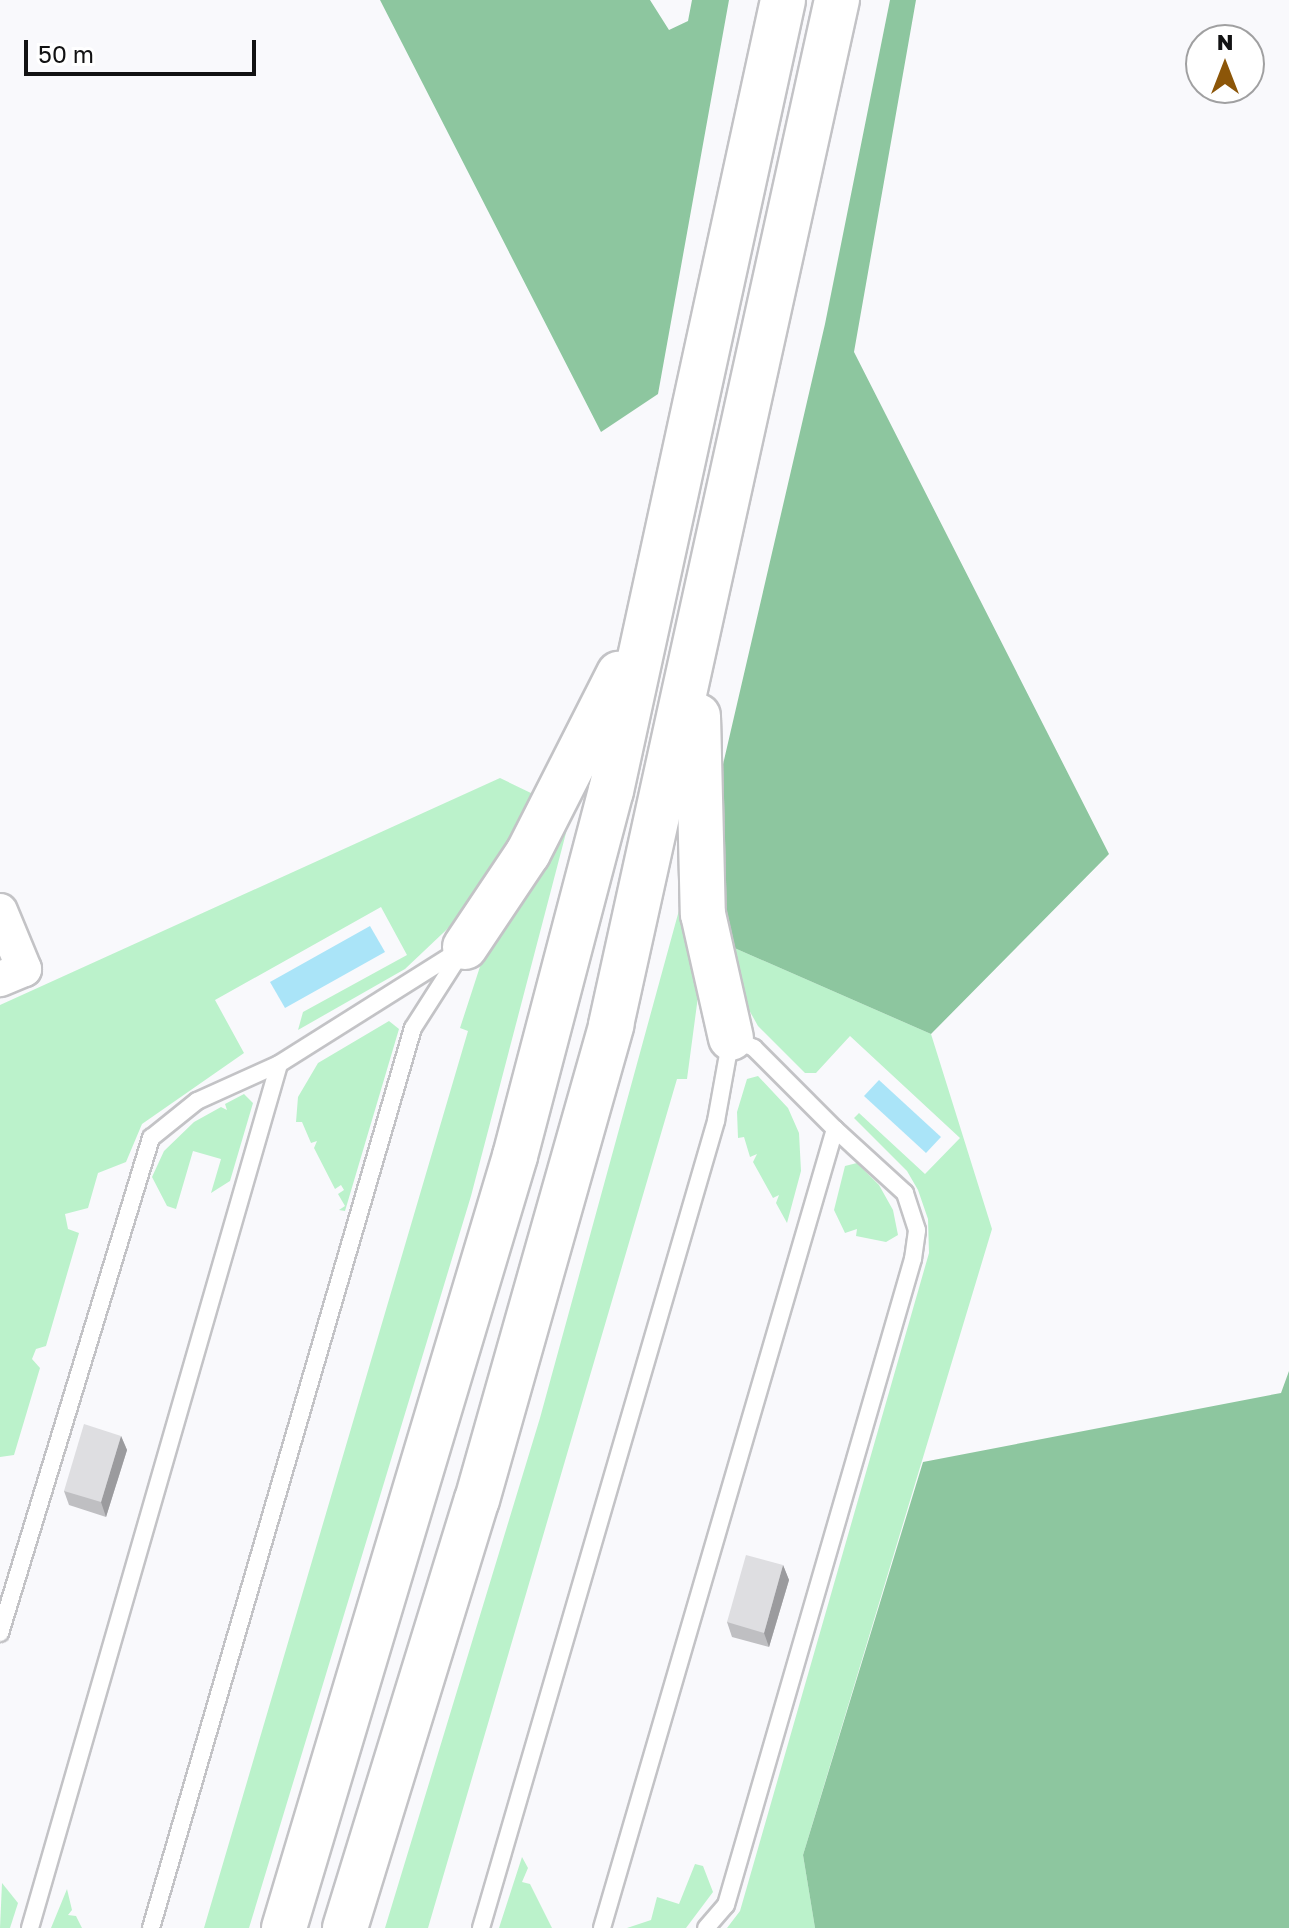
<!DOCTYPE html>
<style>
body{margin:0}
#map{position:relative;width:1289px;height:1928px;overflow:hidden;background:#f9f9fc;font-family:"Golos Text",sans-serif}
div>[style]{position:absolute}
.green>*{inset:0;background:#bbf2cb}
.forest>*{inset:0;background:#8dc69f}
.water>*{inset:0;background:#aae4f8}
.roads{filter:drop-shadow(2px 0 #c3c3c6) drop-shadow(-2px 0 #c3c3c6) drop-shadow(0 2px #c3c3c6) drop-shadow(0 -2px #c3c3c6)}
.lane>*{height:16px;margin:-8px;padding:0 8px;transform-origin:8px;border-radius:8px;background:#fff}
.street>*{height:34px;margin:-17px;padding:0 17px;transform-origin:17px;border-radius:17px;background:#fff}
.highway>*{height:44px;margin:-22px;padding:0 22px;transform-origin:22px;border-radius:22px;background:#fff}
.wall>*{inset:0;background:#bfbfc2}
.shaded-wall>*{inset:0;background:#9b9b9e}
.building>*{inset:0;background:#dedee1}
span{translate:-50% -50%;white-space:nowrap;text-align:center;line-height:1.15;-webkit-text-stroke:6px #fff;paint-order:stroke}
.north{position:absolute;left:1185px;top:24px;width:80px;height:80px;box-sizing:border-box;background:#fff;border:2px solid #a0a0a1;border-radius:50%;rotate:0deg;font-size:22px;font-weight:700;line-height:32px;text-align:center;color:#121213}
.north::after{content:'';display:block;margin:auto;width:28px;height:36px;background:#8c5608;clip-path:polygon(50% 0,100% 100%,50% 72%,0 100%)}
.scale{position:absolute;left:24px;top:40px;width:232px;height:36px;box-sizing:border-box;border:4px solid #121213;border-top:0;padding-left:10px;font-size:24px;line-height:28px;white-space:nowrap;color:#121213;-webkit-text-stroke:6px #fff;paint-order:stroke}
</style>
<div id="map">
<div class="green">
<div style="clip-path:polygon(500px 778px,533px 794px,519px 827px,461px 916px,405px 969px,298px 1030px,303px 1012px,407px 955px,381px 907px,215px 1000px,244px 1053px,142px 1124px,126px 1162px,98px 1173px,88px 1208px,65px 1214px,68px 1229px,79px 1233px,46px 1346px,36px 1349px,32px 1359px,40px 1368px,14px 1455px,0 1457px,0 1005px)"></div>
<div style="clip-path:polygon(572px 810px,471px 1196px,249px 1928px,204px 1928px,468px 1031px,460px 1028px,489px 939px)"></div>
<div style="clip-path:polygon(681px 903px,699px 989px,687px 1079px,677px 1079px,428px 1928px,385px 1928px,540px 1418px)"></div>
<div style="clip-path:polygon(723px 943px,931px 1034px,992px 1229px,803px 1855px,815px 1928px,727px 1928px,740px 1911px,929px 1253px,928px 1219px,918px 1190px,907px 1171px,854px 1118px,859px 1113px,925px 1174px,960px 1138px,850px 1036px,816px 1073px,805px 1073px,758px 1026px,739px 992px)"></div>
<div style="clip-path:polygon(389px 1021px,399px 1029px,345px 1211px,339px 1210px,345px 1206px,338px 1194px,344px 1190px,341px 1185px,335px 1189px,314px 1148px,317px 1141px,311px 1143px,302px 1122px,296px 1122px,298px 1097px,318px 1063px)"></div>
<div style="clip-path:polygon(758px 1076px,788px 1108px,799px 1133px,801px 1171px,787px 1223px,776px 1203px,779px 1195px,773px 1198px,753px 1162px,757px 1154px,750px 1157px,744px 1137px,738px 1138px,737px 1112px,747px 1079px)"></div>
<div style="clip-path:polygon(244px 1094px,253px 1103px,230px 1181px,211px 1193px,221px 1159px,193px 1151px,176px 1209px,167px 1206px,152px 1177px,164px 1151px,194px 1122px,221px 1107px,227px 1110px,225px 1104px)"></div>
<div style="clip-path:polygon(857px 1163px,879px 1185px,893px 1210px,898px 1235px,886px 1242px,856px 1236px,857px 1229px,845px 1233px,834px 1210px,845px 1166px)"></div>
<div style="clip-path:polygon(522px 1857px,528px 1868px,522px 1882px,530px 1884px,552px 1928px,499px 1928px)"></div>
<div style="clip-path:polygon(695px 1864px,703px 1866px,713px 1892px,686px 1928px,627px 1928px,651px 1920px,657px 1897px,679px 1904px)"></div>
<div style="clip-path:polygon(2px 1883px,18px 1903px,10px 1928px,0 1928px)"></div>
<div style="clip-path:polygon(67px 1889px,72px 1910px,68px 1915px,76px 1916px,82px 1928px,51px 1928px)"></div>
</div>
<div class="forest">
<div style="clip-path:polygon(380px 0,650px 0,669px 30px,688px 21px,692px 0,729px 0,658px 394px,601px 432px)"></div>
<div style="clip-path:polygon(890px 0,916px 0,854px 352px,1109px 854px,931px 1034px,723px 943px,715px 799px,825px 324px)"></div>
<div style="clip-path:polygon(1289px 1371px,1289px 1928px,815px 1928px,803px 1855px,923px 1462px,1281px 1393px)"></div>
</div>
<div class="water">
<div style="clip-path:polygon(370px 926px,385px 952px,285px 1008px,270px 982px)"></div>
<div style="clip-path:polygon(879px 1080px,941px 1137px,926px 1153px,864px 1096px)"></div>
</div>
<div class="roads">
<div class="lane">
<div style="left:0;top:1633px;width:518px;rotate:-73.04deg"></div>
<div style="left:151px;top:1138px;width:59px;rotate:-38.8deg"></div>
<div style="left:197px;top:1101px;width:90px;rotate:-24.3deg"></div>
<div style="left:30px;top:1928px;width:899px;rotate:-73.92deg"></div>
<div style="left:279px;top:1064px;width:218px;rotate:-32.2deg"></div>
<div style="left:151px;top:1928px;width:937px;rotate:-73.77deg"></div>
<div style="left:413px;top:1028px;width:89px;rotate:-57.4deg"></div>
<div style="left:481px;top:1928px;width:841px;rotate:-73.76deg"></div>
<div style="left:716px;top:1121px;width:84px;rotate:-79.8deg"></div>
<div style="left:731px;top:1038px;width:25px;rotate:23deg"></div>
<div style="left:754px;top:1048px;width:115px;rotate:45deg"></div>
<div style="left:835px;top:1129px;width:832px;rotate:106.26deg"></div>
<div style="left:706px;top:1928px;width:30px;rotate:-49deg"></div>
<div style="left:726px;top:1905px;width:673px;rotate:-73.86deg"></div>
<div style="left:913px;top:1259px;width:29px;rotate:-82deg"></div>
<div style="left:917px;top:1230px;width:39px;rotate:-108deg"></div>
<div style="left:905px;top:1193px;width:95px;rotate:-137.6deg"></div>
</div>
<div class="street">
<div style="left:0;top:911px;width:63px;rotate:67.5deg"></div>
<div style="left:24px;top:969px;width:26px;rotate:157deg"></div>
</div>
<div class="highway">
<div style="left:698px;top:716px;width:198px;rotate:88.6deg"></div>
<div style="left:703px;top:914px;width:127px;rotate:77.3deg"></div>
<div style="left:465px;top:947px;width:113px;rotate:-56.2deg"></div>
<div style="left:528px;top:853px;width:201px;rotate:-63.1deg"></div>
<div style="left:284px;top:1928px;width:806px;rotate:-73.34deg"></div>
<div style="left:515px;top:1156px;width:377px;rotate:-75.3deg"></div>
<div style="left:611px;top:791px;width:809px;rotate:-77.73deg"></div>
<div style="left:345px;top:1928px;width:448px;rotate:-72.9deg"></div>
<div style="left:477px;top:1500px;width:494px;rotate:-74.2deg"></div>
<div style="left:611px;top:1025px;width:1050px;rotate:-77.57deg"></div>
</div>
</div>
<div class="wall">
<div style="clip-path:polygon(121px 1436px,127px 1450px,106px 1517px,69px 1505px,64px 1491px)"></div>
<div style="clip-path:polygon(783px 1565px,789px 1580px,769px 1647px,732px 1637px,727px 1622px)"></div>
</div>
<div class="shaded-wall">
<div style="clip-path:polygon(121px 1436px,127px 1450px,106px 1517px,101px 1502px)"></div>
<div style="clip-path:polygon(783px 1565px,789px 1580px,769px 1647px,764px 1633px)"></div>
</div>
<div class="building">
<div style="clip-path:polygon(84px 1424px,121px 1436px,101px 1502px,64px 1491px)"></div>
<div style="clip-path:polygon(746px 1555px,783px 1565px,764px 1633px,727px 1622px)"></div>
</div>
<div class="north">N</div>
<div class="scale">50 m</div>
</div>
